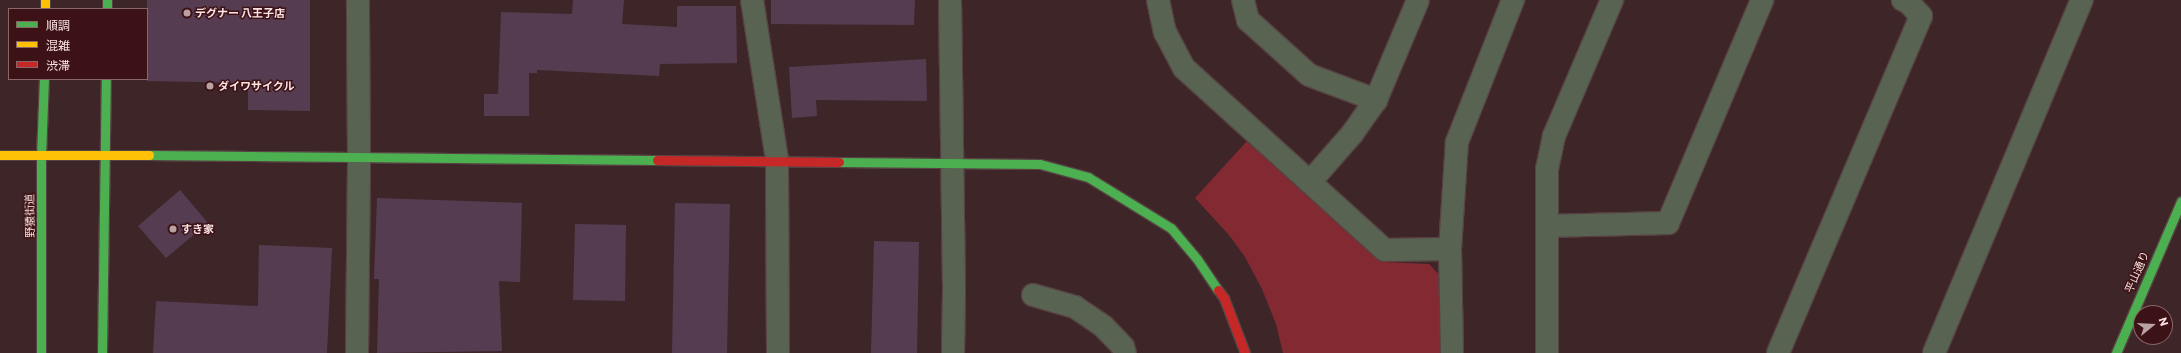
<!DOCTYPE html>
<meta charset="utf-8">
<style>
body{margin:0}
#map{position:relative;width:2181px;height:353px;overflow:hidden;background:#3e2628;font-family:Commissioner,"Noto Sans JP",sans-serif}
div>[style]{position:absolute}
.green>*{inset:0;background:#822932}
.building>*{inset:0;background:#563c50}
.roads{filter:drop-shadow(1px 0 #574344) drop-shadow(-1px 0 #574344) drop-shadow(0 1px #574344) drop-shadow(0 -1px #574344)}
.street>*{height:22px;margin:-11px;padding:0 11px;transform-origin:11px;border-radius:11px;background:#596352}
.fast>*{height:9px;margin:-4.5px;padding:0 4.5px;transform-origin:4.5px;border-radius:4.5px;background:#4caf50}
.slow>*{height:9px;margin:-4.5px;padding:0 4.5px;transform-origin:4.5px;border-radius:4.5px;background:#ffc107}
.jam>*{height:9px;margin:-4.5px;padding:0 4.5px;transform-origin:4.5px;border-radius:4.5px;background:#c62828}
.dots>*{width:11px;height:11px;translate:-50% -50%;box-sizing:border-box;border:2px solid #3d1216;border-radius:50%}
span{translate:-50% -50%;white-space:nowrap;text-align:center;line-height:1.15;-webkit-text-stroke:3px #3d1216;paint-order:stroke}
.poi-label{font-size:11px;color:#fce4e3;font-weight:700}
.left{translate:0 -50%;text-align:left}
.street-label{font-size:11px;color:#fce4e3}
.legend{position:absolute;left:8px;top:8px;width:140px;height:72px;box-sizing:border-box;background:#3d1216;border:1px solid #896668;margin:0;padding:5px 7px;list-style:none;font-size:12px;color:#fce4e3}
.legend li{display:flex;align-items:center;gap:8px;height:20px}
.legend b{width:20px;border:1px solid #896668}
.north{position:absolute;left:2133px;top:305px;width:40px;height:40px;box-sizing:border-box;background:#3d1216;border:1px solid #896668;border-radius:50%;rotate:72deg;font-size:11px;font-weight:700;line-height:16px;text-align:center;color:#fce4e3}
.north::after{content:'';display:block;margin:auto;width:14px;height:18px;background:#baa2a2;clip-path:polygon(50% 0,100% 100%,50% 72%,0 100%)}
</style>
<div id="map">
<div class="green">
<div style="clip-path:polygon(1247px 141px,1384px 262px,1429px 264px,1444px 280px,1444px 353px,1283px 353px,1276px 324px,1262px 289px,1245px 257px,1229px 235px,1195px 198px)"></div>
</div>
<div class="building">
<div style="clip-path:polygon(147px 0,310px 0,310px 111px,248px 110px,248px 83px,147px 81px)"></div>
<div style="clip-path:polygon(573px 0,624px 0,622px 24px,677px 27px,677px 6px,736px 6px,737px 63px,660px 64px,659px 76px,537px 70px,537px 73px,529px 73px,529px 116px,484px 116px,484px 94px,498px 94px,501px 12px,572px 14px)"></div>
<div style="clip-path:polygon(771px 0,915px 0,914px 25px,771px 24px)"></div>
<div style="clip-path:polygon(926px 59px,927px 101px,816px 100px,817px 116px,792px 118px,789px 67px)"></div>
<div style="clip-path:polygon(180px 190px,208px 223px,166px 258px,138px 226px)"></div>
<div style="clip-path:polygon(377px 198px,522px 203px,520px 282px,499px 281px,502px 351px,377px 353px,379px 279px,374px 279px)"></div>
<div style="clip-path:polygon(675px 203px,730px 204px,727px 353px,672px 353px)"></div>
<div style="clip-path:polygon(575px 224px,626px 225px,625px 301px,573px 300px)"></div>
<div style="clip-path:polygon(874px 241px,919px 242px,917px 353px,871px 353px)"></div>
<div style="clip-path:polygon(259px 245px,332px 248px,327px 353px,153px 353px,156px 301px,258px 306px)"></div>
</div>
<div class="roads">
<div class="street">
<div style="left:752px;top:0;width:162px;rotate:81.1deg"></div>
<div style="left:777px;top:160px;width:193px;rotate:89.7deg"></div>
<div style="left:950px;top:0;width:291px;rotate:89.2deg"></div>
<div style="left:954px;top:291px;width:62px;rotate:90.9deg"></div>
<div style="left:1158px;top:0;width:33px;rotate:78deg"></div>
<div style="left:1165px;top:32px;width:41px;rotate:62.2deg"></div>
<div style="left:1184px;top:68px;width:271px;rotate:42.2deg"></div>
<div style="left:1385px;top:250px;width:65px;rotate:-0.9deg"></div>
<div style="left:1243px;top:0;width:21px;rotate:76deg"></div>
<div style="left:1248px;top:20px;width:82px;rotate:42deg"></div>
<div style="left:1309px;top:75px;width:72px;rotate:20.5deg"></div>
<div style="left:1310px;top:182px;width:64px;rotate:-48.8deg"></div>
<div style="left:1352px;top:134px;width:42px;rotate:-54.8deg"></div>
<div style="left:1376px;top:100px;width:108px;rotate:-67.2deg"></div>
<div style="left:1547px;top:226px;width:121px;rotate:-1.4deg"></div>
<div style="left:1668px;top:223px;width:242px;rotate:-67.1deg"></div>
<div style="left:1033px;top:295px;width:44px;rotate:15.9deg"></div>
<div style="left:1075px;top:307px;width:34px;rotate:34deg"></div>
<div style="left:1103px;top:326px;width:29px;rotate:46deg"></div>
<div style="left:1123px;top:347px;width:6px;rotate:72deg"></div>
<div style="left:357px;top:353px;width:196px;rotate:-89.4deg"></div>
<div style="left:359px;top:157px;width:157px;rotate:-90.4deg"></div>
<div style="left:1452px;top:353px;width:104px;rotate:-91.1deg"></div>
<div style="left:1450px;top:249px;width:107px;rotate:-86.3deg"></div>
<div style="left:1457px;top:142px;width:153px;rotate:-68.5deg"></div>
<div style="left:1547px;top:353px;width:184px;rotate:-90deg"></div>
<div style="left:1547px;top:169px;width:34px;rotate:-78deg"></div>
<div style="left:1554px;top:136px;width:148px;rotate:-66.9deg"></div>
<div style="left:1778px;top:353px;width:366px;rotate:-67deg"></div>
<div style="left:1921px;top:16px;width:18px;rotate:-133deg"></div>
<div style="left:1909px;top:3px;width:7px;rotate:-153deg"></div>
<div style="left:1934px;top:353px;width:383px;rotate:-67.3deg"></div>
</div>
<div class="fast">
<div style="left:107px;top:0;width:9px;rotate:90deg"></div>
<div style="left:149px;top:155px;width:508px;rotate:0.56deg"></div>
<div style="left:839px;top:162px;width:201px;rotate:0.6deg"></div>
<div style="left:1040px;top:164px;width:50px;rotate:15.2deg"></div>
<div style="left:1088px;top:177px;width:97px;rotate:31.6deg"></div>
<div style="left:1171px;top:228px;width:40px;rotate:50deg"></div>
<div style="left:1197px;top:259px;width:37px;rotate:56deg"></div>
<div style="left:41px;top:353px;width:197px;rotate:-90deg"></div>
<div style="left:41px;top:156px;width:77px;rotate:-87.8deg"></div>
<div style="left:102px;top:353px;width:274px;rotate:-89.2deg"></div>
<div style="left:2116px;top:353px;width:165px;rotate:-66.8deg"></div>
</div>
<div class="slow">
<div style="left:45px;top:0;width:9px;rotate:90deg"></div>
<div style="left:0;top:155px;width:149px"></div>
</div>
<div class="jam">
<div style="left:657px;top:160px;width:182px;rotate:0.6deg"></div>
<div style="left:1218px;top:290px;width:10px;rotate:53deg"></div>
<div style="left:1224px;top:298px;width:59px;rotate:69.1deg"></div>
</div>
</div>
<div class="dots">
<div style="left:187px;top:13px;background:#baa2a2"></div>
<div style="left:210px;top:86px;background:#baa2a2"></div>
<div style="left:173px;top:229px;background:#baa2a2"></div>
</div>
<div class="poi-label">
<span class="left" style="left:195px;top:13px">デグナー 八王子店</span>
<span class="left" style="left:218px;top:86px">ダイワサイクル</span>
<span class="left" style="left:181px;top:229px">すき家</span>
</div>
<div class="street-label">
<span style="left:30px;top:216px;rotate:-91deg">野猿街道</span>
<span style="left:2137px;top:272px;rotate:-67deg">平山通り</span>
</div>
<ul class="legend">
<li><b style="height:5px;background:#4caf50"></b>順調</li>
<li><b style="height:5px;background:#ffc107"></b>混雑</li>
<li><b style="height:5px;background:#c62828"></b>渋滞</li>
</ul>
<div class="north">N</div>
</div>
